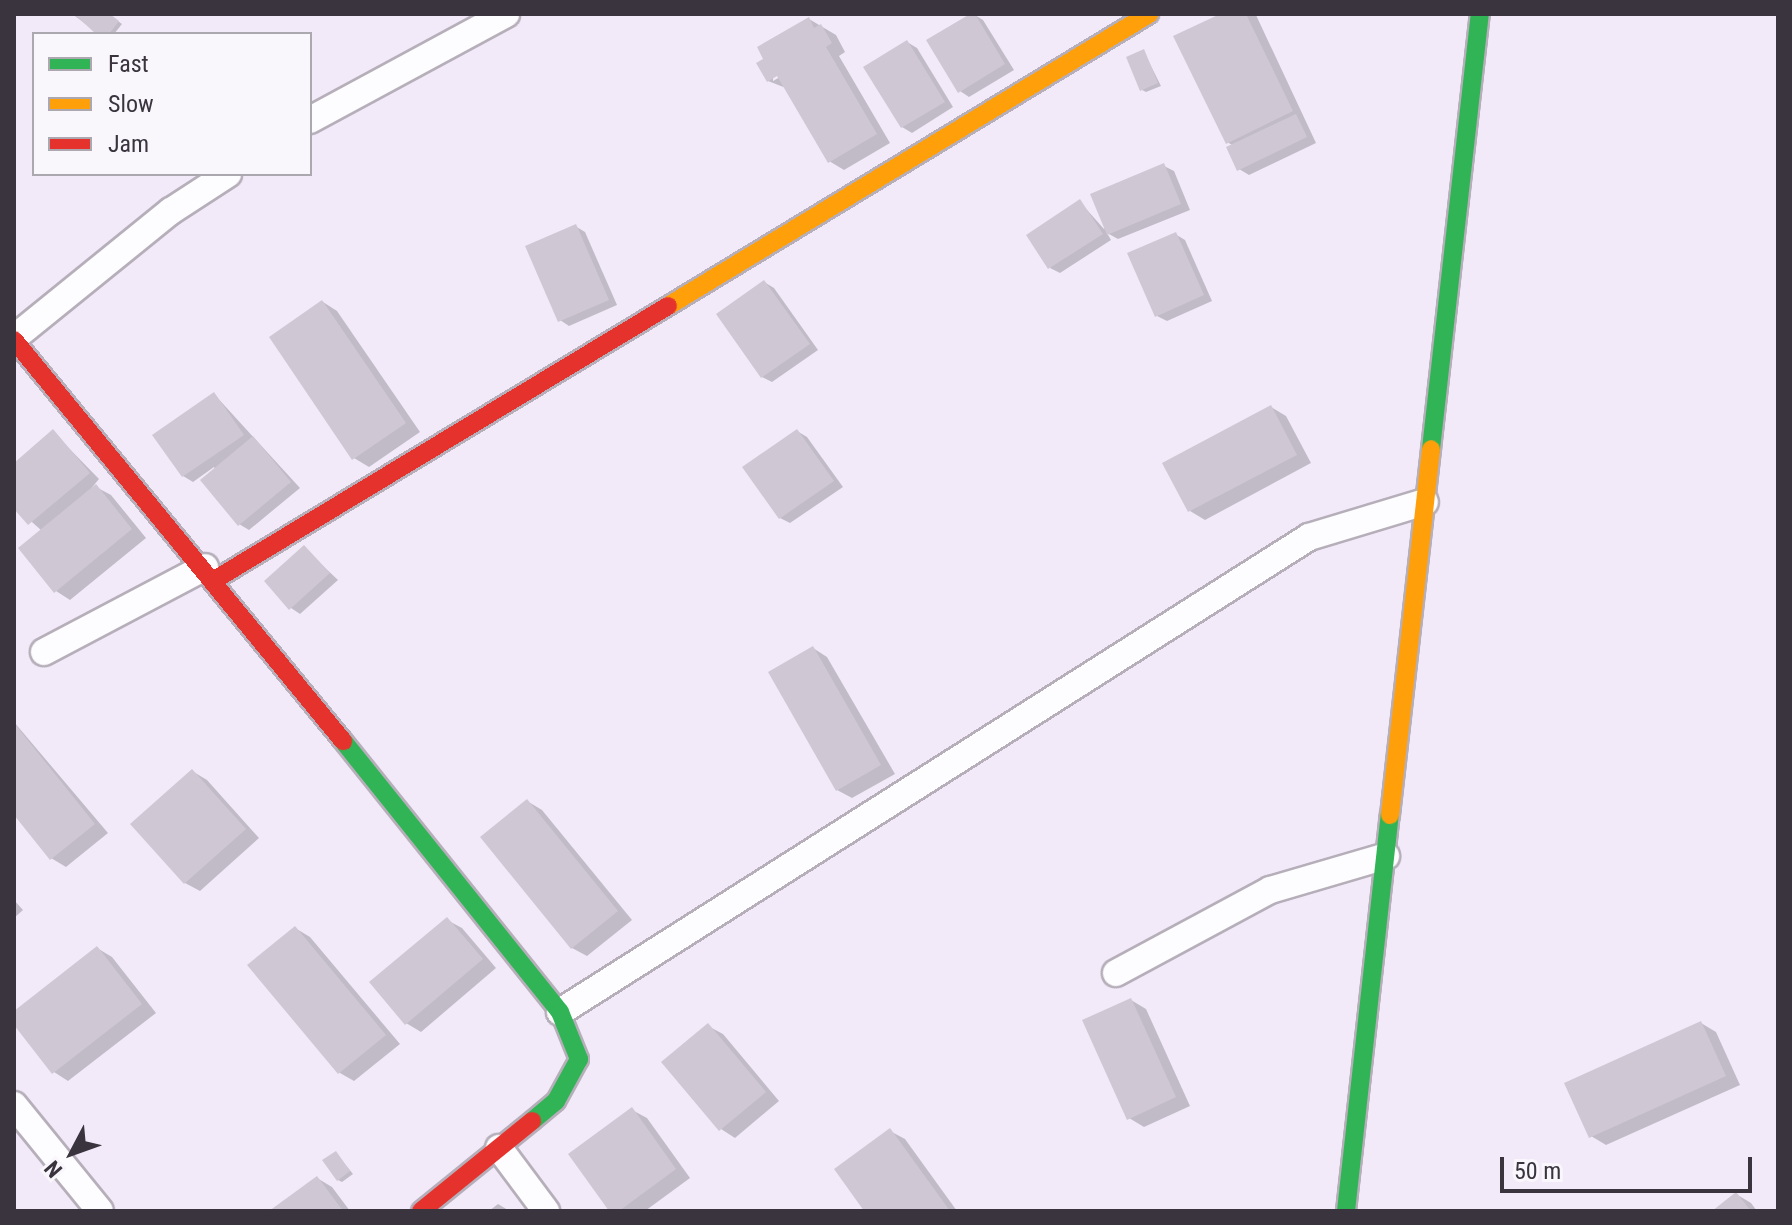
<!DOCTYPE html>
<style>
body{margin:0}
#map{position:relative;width:1792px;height:1225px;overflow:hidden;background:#f2eaf9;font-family:"Roboto Condensed",sans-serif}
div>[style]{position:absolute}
.shadow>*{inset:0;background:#0003}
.building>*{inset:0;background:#cfc8d4}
.roads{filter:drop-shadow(2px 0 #b6afba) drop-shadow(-2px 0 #b6afba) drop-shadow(0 2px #b6afba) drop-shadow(0 -2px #b6afba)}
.street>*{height:26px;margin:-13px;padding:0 13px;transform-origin:13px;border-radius:13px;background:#fdfcfe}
.fast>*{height:18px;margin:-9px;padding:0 9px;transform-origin:9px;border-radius:9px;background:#30b455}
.slow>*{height:18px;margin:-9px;padding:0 9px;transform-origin:9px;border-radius:9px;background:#ff9f0a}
.jam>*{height:18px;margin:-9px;padding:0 9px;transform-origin:9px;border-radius:9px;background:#e5322d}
span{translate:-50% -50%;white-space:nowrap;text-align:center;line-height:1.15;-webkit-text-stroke:7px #f9f6fc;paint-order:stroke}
.frame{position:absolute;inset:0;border:16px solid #39343e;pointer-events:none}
.legend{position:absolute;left:32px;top:32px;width:280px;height:144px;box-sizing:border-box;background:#f9f6fc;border:2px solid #aca8b0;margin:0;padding:10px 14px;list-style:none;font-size:24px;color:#39343e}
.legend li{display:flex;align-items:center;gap:16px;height:40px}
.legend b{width:40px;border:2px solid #aca8b0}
.north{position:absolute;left:32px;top:1113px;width:80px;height:80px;-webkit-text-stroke:6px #f9f6fc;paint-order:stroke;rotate:229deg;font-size:22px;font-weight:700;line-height:32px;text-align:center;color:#39343e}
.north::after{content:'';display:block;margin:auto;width:28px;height:36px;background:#39343e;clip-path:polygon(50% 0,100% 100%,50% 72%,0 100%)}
.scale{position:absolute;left:1500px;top:1157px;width:252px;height:36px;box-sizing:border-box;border:4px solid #39343e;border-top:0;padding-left:10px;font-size:24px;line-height:28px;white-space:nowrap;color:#39343e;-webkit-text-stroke:6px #f9f6fc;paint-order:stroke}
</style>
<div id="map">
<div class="shadow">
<div style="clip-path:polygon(108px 14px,122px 24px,114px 34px,99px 34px,75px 16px)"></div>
<div style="clip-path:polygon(973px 14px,983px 20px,1014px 70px,969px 97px,960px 91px)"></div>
<div style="clip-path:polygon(1224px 14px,1256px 15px,1316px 143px,1249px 175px,1239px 169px,1234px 146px,1227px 142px)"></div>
<div style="clip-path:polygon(evenodd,809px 19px,836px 35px,845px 52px,839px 56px,890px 143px,844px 170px,829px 161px,786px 88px,768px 81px,766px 60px,809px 19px,787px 73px,773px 81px,773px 76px,787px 73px)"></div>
<div style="clip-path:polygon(907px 42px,917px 48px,953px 107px,912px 133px,902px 127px)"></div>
<div style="clip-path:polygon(1144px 52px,1161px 86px,1146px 92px,1142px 90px)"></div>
<div style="clip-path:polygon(1164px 166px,1174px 171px,1190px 210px,1118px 239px,1107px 233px,1111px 240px,1060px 273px,1050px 268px,1080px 202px,1104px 229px)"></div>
<div style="clip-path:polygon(575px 226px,585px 232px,617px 305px,569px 326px,560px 320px)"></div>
<div style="clip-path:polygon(1175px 234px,1185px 240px,1212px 301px,1167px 321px,1157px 316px)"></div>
<div style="clip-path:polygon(764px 282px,774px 288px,818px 350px,772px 382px,762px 377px)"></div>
<div style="clip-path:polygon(323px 302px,337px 311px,420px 432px,369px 467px,354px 458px)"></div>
<div style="clip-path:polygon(214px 394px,300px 488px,249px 530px,239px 524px,214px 467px,193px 482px,183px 476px)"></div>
<div style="clip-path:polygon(1271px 407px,1286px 416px,1311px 463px,1205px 520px,1190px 511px)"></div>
<div style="clip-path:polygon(797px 431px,807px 437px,843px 487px,790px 523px,780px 518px)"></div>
<div style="clip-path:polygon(53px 432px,99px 479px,85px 496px,96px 487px,111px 495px,146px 538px,70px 600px,56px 591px,42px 531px,14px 506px,14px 465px)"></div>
<div style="clip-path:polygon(304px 548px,338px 580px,300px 614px,291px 608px)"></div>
<div style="clip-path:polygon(813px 648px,827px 657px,895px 774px,852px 798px,837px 790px)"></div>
<div style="clip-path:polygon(14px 722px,108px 833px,66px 867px,51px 858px,14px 812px)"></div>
<div style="clip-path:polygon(192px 771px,207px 780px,259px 838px,200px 891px,185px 883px)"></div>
<div style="clip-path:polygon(527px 801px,542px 810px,632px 920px,587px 956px,572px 948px)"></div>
<div style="clip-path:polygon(14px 900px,23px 910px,14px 918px)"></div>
<div style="clip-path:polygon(447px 920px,462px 928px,496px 968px,421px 1032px,406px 1023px)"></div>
<div style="clip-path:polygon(295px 928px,310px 937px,400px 1044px,354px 1081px,340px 1073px,250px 965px)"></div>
<div style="clip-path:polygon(97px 948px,112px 957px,156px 1013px,68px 1081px,54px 1072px,14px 1022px,14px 1013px)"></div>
<div style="clip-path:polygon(1131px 1000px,1146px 1009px,1190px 1106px,1144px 1127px,1129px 1118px)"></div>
<div style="clip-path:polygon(1701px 1023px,1716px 1032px,1740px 1085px,1606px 1145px,1591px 1136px)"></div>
<div style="clip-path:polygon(708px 1026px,723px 1034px,779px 1101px,735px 1138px,721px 1129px)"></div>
<div style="clip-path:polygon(632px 1110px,647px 1118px,690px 1178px,645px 1211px,611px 1211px)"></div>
<div style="clip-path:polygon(890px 1131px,905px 1139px,957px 1211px,867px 1211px)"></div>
<div style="clip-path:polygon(336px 1153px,353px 1174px,342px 1182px,338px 1180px)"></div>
<div style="clip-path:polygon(317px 1178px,332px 1187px,350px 1211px,272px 1211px)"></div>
<div style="clip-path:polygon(1736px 1194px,1751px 1203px,1757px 1211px,1715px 1211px)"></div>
<div style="clip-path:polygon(498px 1204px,508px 1210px,509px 1211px,489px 1211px)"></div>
</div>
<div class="building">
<div style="clip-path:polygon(74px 14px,110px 14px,119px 21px,109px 34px,96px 34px)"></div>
<div style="clip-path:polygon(970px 14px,975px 14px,1005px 64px,958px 93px,926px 40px)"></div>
<div style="clip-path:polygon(1220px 14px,1246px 14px,1293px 111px,1226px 144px,1173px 36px)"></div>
<div style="clip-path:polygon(809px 17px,814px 28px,821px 24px,832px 43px,826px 47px,877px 134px,828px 163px,777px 76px,767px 82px,756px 63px,763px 59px,757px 47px)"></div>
<div style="clip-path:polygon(907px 40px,945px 102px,901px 128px,863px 67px)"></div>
<div style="clip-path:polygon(1144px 49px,1158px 83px,1140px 91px,1126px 57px)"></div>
<div style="clip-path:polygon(1296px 114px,1307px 137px,1237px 171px,1226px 147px)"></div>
<div style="clip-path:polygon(1164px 163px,1181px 204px,1107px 235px,1090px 194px)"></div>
<div style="clip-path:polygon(1080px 199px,1103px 234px,1048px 269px,1026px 235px)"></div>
<div style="clip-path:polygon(576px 224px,609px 300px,558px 322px,525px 246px)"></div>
<div style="clip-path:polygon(1176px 232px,1204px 295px,1155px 317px,1127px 253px)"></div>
<div style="clip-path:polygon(764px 280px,810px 344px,761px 378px,716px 314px)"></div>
<div style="clip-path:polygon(322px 300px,406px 423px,352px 460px,269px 337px)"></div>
<div style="clip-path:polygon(214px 392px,244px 435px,182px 477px,152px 435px)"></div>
<div style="clip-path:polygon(1271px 405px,1297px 455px,1188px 512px,1162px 463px)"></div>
<div style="clip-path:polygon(53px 429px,90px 473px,28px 525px,14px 509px,14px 463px)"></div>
<div style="clip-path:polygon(797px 429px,834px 481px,779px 519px,742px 467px)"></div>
<div style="clip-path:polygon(253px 436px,291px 482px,238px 526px,200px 480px)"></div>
<div style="clip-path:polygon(96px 484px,132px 529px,54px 593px,18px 548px)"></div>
<div style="clip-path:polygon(304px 545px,330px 573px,289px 610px,264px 581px)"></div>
<div style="clip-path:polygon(813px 646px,881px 765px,836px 791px,768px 672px)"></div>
<div style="clip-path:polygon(14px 723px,95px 824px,50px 860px,14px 815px)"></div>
<div style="clip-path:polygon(192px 769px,246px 829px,184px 884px,130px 824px)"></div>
<div style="clip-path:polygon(527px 799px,618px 911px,571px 949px,480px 837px)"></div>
<div style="clip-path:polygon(447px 917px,483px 959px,405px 1025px,369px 982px)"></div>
<div style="clip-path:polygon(295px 926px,386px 1035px,338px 1074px,247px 965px)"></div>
<div style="clip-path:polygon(97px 946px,142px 1004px,52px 1074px,14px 1025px,14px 1011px)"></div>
<div style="clip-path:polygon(1131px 998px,1176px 1097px,1127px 1120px,1082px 1020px)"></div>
<div style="clip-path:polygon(1701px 1021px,1726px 1076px,1589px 1138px,1564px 1083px)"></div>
<div style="clip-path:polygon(708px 1023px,766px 1092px,719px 1131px,661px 1062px)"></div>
<div style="clip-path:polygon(632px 1107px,676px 1169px,619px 1211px,609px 1211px,568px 1154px)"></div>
<div style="clip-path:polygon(890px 1128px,950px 1211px,864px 1211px,834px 1169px)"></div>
<div style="clip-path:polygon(336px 1151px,350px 1171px,337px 1181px,322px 1160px)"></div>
<div style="clip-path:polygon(317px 1176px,343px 1211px,269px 1211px)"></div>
<div style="clip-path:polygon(1736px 1192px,1751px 1211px,1712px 1211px)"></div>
</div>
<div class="roads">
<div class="street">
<div style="left:310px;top:120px;width:223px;rotate:-28.4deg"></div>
<div style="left:14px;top:338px;width:202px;rotate:-39deg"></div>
<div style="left:171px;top:211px;width:68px;rotate:-33deg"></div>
<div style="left:44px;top:652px;width:182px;rotate:-27.8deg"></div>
<div style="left:1116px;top:973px;width:175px;rotate:-28.3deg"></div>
<div style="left:1270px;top:890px;width:121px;rotate:-16.3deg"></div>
<div style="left:560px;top:1012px;width:887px;rotate:-32.38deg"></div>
<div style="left:1309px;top:537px;width:121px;rotate:-16.8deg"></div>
<div style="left:14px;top:1105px;width:136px;rotate:50.9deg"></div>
<div style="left:499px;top:1148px;width:79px;rotate:53.3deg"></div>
</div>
<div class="fast">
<div style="left:1431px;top:449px;width:438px;rotate:-83.6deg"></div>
<div style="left:343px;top:741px;width:347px;rotate:51.3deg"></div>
<div style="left:560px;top:1012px;width:51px;rotate:68deg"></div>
<div style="left:579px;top:1059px;width:48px;rotate:118.7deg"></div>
<div style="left:556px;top:1101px;width:31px;rotate:140deg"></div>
<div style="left:1346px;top:1211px;width:398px;rotate:-83.7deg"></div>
</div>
<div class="slow">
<div style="left:668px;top:306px;width:563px;rotate:-31.26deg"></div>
<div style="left:1390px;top:815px;width:368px;rotate:-83.6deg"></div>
</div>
<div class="jam">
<div style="left:14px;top:340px;width:519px;rotate:50.63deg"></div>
<div style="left:216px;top:579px;width:528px;rotate:-31.13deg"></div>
<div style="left:421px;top:1211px;width:143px;rotate:-39deg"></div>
</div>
</div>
<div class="frame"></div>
<ul class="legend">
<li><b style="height:10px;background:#30b455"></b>Fast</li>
<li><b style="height:10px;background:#ff9f0a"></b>Slow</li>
<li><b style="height:10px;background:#e5322d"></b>Jam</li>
</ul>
<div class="north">N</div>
<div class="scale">50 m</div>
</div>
